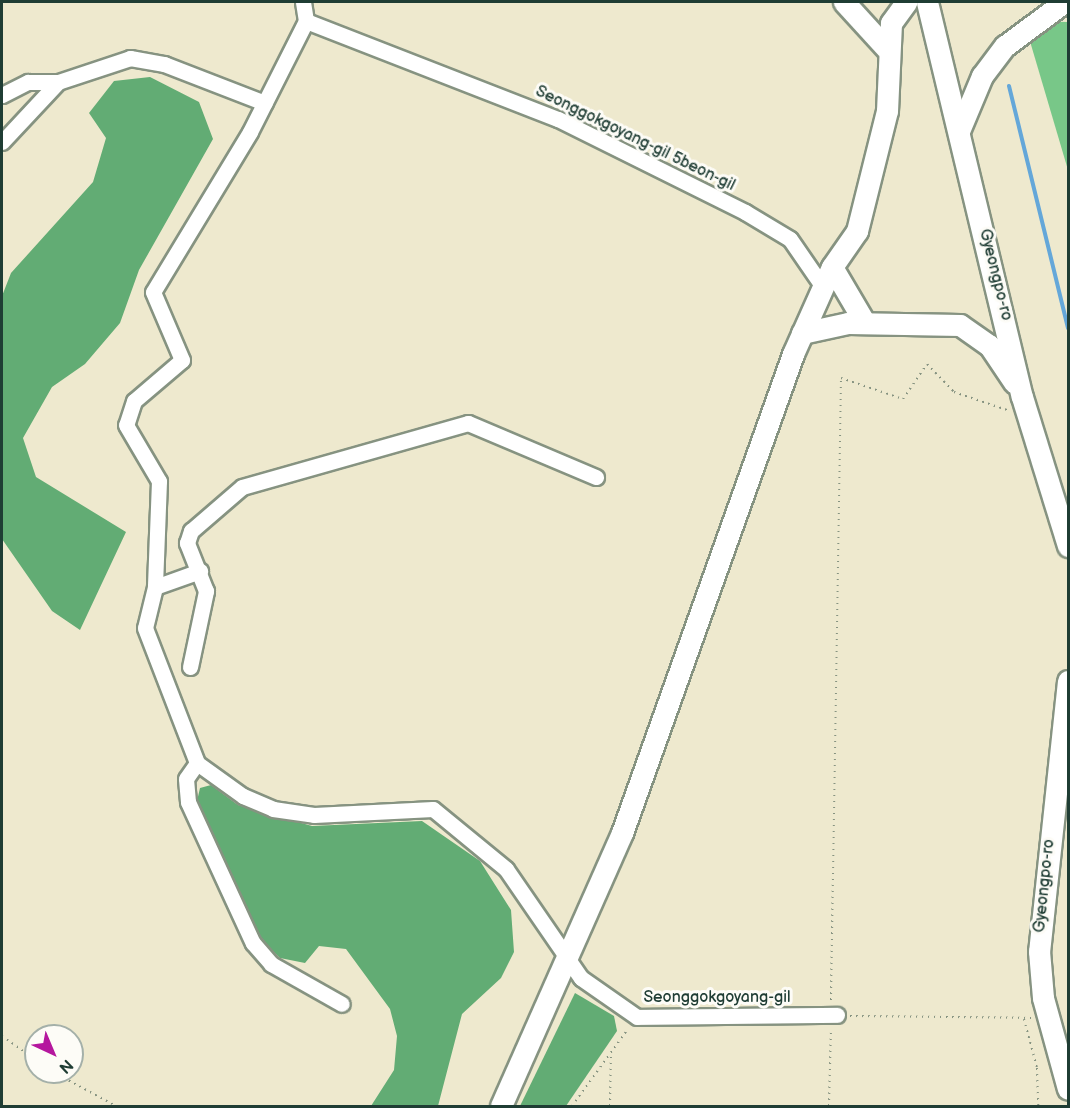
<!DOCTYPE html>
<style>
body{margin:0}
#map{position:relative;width:1070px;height:1108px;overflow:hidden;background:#eee9ce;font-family:"Balsamiq Sans",sans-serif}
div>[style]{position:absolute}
.green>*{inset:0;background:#78c788}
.forest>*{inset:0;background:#62ac74}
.stream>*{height:4px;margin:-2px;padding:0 2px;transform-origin:2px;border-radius:2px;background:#64a7d9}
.path>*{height:2px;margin-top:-1px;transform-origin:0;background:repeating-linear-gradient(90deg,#869381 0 1.5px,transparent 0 6px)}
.roads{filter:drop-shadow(2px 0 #869381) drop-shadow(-2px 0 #869381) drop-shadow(0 2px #869381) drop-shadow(0 -2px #869381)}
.street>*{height:15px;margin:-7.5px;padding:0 7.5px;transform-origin:7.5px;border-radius:7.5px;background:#fff}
.secondary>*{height:21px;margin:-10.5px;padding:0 10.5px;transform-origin:10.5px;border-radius:10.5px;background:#fff}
span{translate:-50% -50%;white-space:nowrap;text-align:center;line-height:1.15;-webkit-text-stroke:6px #fdfcf7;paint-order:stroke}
.street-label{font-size:16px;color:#1f3d34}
.frame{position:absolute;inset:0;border:3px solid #1f3d34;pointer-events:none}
.north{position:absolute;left:24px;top:1024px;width:60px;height:60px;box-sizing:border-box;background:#fdfcf7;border:2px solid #a4b0a9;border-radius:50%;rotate:136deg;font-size:16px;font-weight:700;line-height:24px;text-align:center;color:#1f3d34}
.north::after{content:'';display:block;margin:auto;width:21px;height:27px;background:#b5179e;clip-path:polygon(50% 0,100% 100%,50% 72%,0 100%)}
</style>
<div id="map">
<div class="green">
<div style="clip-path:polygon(1024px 21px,1068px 22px,1068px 170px)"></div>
</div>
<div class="forest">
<div style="clip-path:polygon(150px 77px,199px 102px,213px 139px,139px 270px,120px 323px,85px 364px,52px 387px,23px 438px,36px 477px,126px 532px,80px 630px,52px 611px,2px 539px,2px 296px,11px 273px,93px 182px,106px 138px,89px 113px,114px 81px)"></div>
<div style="clip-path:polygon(211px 785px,238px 805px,312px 826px,422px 821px,480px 861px,511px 910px,514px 952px,501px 978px,462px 1014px,438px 1106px,371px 1106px,394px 1070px,397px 1036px,390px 1009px,346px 949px,319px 946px,305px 963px,280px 958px,259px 938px,197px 801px,200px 788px)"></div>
<div style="clip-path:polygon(575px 993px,614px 1016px,617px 1031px,566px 1106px,520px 1106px)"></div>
</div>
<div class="stream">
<div style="left:1009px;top:86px;width:249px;rotate:76.3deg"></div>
</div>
<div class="path">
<div style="left:831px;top:1000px;width:622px;rotate:-89.08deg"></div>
<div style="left:841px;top:378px;width:65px;rotate:18.7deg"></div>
<div style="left:903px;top:399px;width:42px;rotate:-55.6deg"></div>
<div style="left:927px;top:364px;width:39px;rotate:46deg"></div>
<div style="left:954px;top:392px;width:56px;rotate:18.8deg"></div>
<div style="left:850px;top:1016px;width:181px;rotate:0.6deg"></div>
<div style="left:1024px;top:1019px;width:51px;rotate:75.1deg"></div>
<div style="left:1037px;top:1068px;width:38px;rotate:88deg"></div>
<div style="left:2px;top:1036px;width:42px;rotate:35.2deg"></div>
<div style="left:53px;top:1072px;width:72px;rotate:28.4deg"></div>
<div style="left:572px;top:1106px;width:95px;rotate:-54deg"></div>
<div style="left:610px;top:1106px;width:54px;rotate:-88.9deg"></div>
<div style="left:829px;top:1106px;width:76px;rotate:-88.5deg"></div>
</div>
<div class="roads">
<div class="street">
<div style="left:303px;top:2px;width:19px;rotate:81deg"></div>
<div style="left:306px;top:21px;width:124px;rotate:116.8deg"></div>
<div style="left:250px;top:132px;width:187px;rotate:121.2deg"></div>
<div style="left:153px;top:292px;width:74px;rotate:66.9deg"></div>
<div style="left:182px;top:360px;width:63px;rotate:139.5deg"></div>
<div style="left:134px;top:401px;width:25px;rotate:108deg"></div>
<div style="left:126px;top:425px;width:65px;rotate:59.5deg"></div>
<div style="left:159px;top:481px;width:106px;rotate:92.2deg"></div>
<div style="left:155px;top:587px;width:42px;rotate:103.7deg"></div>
<div style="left:145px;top:628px;width:145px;rotate:68.9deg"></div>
<div style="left:197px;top:763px;width:19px;rotate:125deg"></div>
<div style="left:186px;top:779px;width:23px;rotate:85deg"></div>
<div style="left:188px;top:802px;width:155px;rotate:65.3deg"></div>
<div style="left:253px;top:943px;width:28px;rotate:49deg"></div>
<div style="left:271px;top:964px;width:81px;rotate:29.4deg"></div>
<div style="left:306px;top:21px;width:270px;rotate:21.3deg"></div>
<div style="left:558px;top:119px;width:209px;rotate:26.4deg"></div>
<div style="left:745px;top:212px;width:52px;rotate:31deg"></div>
<div style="left:790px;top:239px;width:58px;rotate:55.5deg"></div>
<div style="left:2px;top:95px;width:29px;rotate:-27deg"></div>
<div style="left:28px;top:82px;width:30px"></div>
<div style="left:2px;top:142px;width:82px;rotate:-47deg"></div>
<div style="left:58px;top:82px;width:76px;rotate:-18.4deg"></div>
<div style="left:130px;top:58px;width:35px;rotate:10deg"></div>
<div style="left:164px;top:64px;width:108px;rotate:21.1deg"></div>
<div style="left:155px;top:587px;width:48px;rotate:-19.6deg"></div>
<div style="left:190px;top:667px;width:78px;rotate:-78.1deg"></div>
<div style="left:206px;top:591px;width:52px;rotate:-111.6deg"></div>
<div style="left:187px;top:543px;width:13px;rotate:-72deg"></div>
<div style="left:191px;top:531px;width:67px;rotate:-40.8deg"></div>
<div style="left:242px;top:487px;width:235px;rotate:-15.8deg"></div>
<div style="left:468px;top:423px;width:139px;rotate:22.9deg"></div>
<div style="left:197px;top:763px;width:57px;rotate:35.7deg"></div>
<div style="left:243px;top:796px;width:33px;rotate:23deg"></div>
<div style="left:273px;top:809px;width:41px;rotate:8.3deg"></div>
<div style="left:314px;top:815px;width:119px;rotate:-2.9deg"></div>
<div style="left:433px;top:809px;width:94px;rotate:39.4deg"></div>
<div style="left:506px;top:869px;width:132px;rotate:55.5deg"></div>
<div style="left:581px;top:978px;width:68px;rotate:34.9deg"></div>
<div style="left:637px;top:1017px;width:200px;rotate:-0.6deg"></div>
</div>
<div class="secondary">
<div style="left:844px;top:2px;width:62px;rotate:47.6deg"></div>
<div style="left:927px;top:2px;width:406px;rotate:76.5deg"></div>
<div style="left:1022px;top:397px;width:156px;rotate:72.8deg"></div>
<div style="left:959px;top:131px;width:60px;rotate:-67.3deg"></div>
<div style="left:982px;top:76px;width:38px;rotate:-53deg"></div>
<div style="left:1005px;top:46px;width:74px;rotate:-36.7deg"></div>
<div style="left:832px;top:267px;width:65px;rotate:59.5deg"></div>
<div style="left:802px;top:333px;width:47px;rotate:-12.3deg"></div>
<div style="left:848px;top:323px;width:112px;rotate:1deg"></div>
<div style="left:960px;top:325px;width:35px;rotate:35deg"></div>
<div style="left:989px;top:345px;width:45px;rotate:56deg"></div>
<div style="left:1068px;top:681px;width:272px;rotate:96.1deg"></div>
<div style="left:1039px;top:951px;width:47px;rotate:85.1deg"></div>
<div style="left:1043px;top:998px;width:94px;rotate:74.6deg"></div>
<div style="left:501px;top:1106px;width:299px;rotate:-66.1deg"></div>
<div style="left:622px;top:833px;width:509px;rotate:-70.35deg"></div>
<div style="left:793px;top:354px;width:95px;rotate:-65.9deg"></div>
<div style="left:832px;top:267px;width:44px;rotate:-55.2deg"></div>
<div style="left:857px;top:231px;width:124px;rotate:-76deg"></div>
<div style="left:887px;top:111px;width:88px;rotate:-87.4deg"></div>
<div style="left:891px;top:23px;width:26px;rotate:-54deg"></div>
</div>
</div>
<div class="street-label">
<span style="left:635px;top:139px;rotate:26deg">Seonggokgoyang-gil 5beon-gil</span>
<span style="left:995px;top:275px;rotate:76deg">Gyeongpo-ro</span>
<span style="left:1045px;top:886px;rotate:-84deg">Gyeongpo-ro</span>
<span style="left:717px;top:998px">Seonggokgoyang-gil</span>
</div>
<div class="frame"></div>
<div class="north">N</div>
</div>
